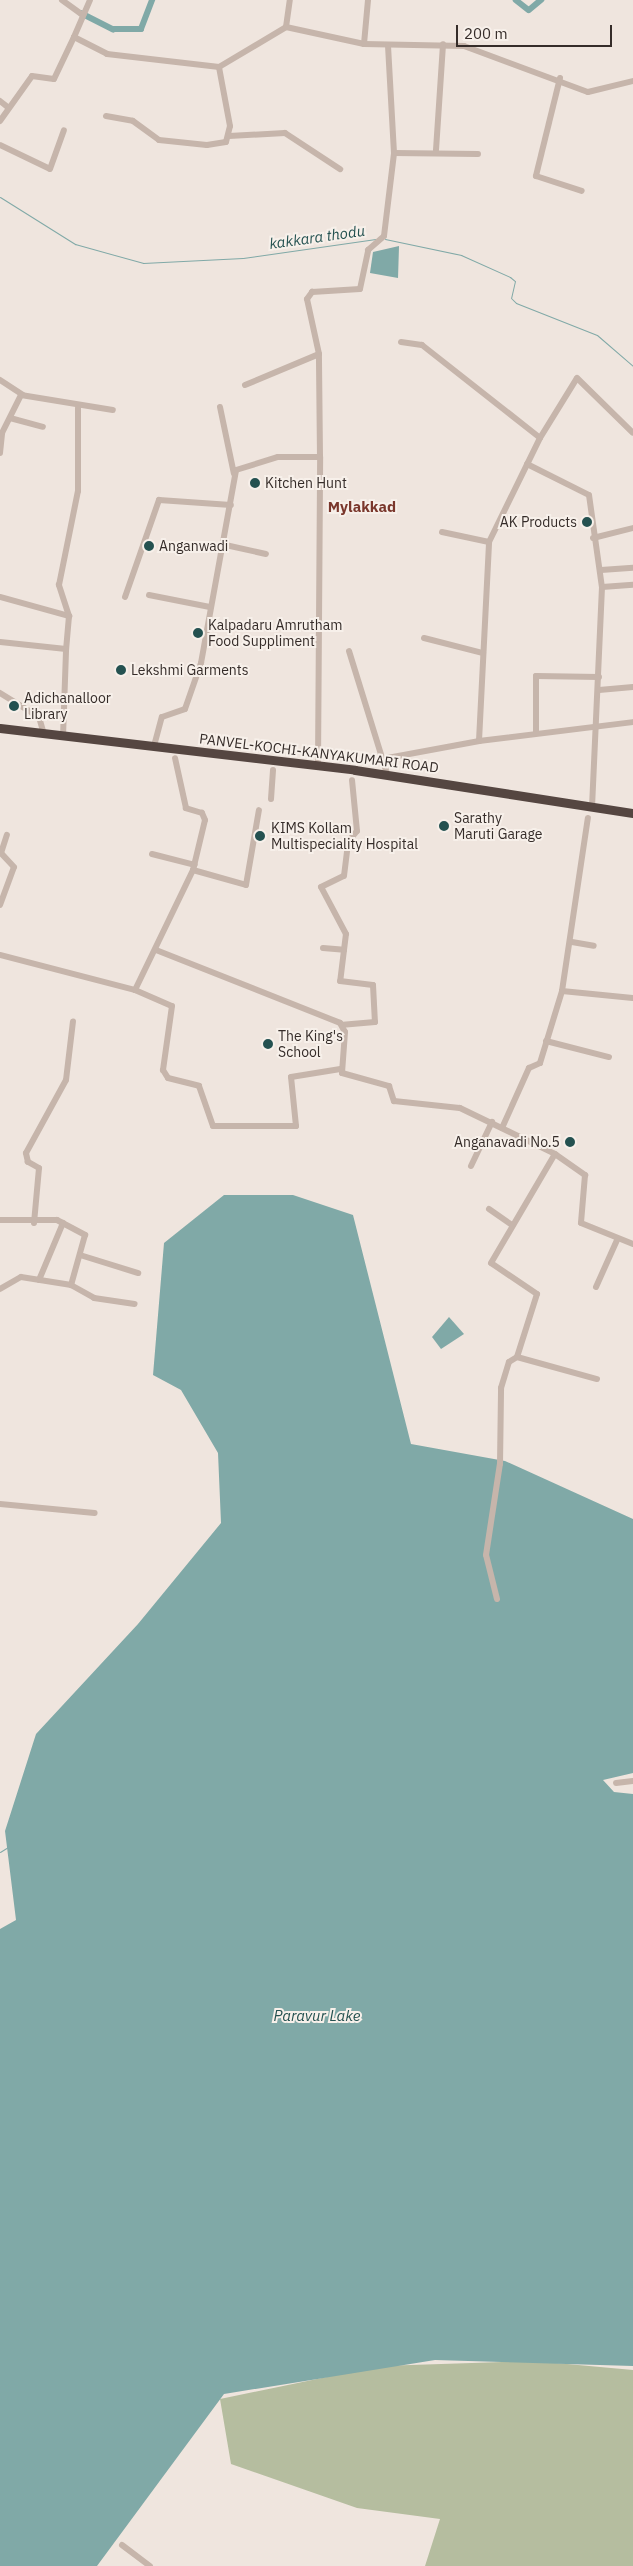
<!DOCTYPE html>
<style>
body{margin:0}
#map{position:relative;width:633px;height:2566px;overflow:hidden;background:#efe5de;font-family:"IBM Plex Sans",sans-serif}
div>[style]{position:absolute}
.green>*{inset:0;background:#b5bd9f}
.water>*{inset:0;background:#80a9a7}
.stream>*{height:1px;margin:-0.5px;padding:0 0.5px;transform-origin:0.5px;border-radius:0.5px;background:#80a9a7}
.canal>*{height:5.5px;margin:-2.75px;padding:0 2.75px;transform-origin:2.75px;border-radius:2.75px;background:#80a9a7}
.minor>*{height:6px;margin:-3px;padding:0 3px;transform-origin:3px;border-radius:3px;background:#c6b5ab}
.highway>*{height:9px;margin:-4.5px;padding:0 4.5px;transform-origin:4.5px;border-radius:4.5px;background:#554641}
.dots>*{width:14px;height:14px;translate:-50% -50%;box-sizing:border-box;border:2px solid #f7f0ea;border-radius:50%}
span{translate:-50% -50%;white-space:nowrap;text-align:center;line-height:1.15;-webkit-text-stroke:4px #f7f0ea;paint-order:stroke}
.poi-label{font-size:14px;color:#352c29}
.left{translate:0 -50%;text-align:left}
.right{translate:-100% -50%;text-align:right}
.street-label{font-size:14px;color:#352c29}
.water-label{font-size:15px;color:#245150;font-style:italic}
.neighbourhood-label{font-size:15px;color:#7a372c;font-weight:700}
.scale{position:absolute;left:456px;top:25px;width:156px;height:22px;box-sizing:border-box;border:2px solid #352c29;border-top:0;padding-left:6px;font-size:15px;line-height:18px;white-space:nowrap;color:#352c29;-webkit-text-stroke:4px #f7f0ea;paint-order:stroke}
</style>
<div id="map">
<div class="green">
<div style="clip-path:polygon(534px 2361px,633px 2370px,633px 2566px,425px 2566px,440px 2519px,357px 2508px,231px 2464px,220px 2399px,380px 2366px)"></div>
</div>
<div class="water">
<div style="clip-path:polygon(399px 246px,398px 278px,370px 273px,373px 252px)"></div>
<div style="clip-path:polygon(224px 1195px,293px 1195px,353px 1215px,411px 1444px,505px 1461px,633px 1519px,633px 1773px,603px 1780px,614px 1792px,633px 1794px,633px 2366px,435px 2360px,224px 2394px,97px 2566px,0 2566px,0 1929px,16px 1920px,5px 1831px,36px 1734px,138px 1624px,221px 1523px,218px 1453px,181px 1390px,153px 1375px,164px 1243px)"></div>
<div style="clip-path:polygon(449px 1317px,464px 1334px,441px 1349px,432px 1337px)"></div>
</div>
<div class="stream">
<div style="left:0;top:197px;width:89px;rotate:32.1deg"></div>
<div style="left:75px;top:244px;width:71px;rotate:15.6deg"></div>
<div style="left:143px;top:263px;width:100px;rotate:-2.9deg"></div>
<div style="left:243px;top:258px;width:134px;rotate:-8.1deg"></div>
<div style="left:385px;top:239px;width:78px;rotate:11.9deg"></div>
<div style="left:461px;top:255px;width:54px;rotate:24.2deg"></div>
<div style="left:510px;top:277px;width:6px;rotate:39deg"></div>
<div style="left:515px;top:281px;width:17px;rotate:103deg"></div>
<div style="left:511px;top:298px;width:7px;rotate:45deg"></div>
<div style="left:516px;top:303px;width:87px;rotate:21.6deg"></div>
<div style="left:597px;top:335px;width:48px;rotate:40.7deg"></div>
<div style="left:0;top:1852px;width:9px;rotate:-32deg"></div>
</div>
<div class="canal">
<div style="left:516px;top:0;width:16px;rotate:38deg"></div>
<div style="left:529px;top:10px;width:16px;rotate:-40deg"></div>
<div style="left:81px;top:13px;width:36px;rotate:27deg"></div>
<div style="left:113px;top:29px;width:28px"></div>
<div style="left:141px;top:29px;width:31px;rotate:-69deg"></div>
</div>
<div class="minor">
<div style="left:62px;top:0;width:26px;rotate:36deg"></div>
<div style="left:286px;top:27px;width:27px;rotate:-82deg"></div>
<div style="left:74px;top:37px;width:40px;rotate:-66.6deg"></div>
<div style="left:364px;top:44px;width:44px;rotate:-84.8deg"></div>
<div style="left:560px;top:78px;width:101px;rotate:103.8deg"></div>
<div style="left:536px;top:176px;width:48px;rotate:18.1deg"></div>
<div style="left:0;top:101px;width:11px;rotate:38deg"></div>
<div style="left:106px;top:116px;width:27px;rotate:10deg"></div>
<div style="left:133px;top:121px;width:32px;rotate:36deg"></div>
<div style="left:159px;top:140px;width:48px;rotate:5.9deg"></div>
<div style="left:207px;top:145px;width:19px;rotate:-9deg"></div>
<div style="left:226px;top:142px;width:16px;rotate:-76deg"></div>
<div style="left:230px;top:126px;width:60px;rotate:-100.6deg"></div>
<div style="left:0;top:121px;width:55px;rotate:-54.6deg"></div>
<div style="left:32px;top:76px;width:22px;rotate:8deg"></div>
<div style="left:54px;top:79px;width:47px;rotate:-64.5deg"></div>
<div style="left:74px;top:37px;width:37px;rotate:27deg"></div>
<div style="left:107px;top:54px;width:113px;rotate:6.6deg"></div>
<div style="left:219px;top:67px;width:78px;rotate:-30.8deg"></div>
<div style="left:286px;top:27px;width:80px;rotate:12.3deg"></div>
<div style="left:364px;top:44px;width:100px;rotate:1.1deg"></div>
<div style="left:464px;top:46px;width:132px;rotate:20.4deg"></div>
<div style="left:588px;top:92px;width:46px;rotate:-13.7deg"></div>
<div style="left:229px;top:136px;width:56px;rotate:-3.1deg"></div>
<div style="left:285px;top:133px;width:66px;rotate:33.2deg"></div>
<div style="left:0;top:145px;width:55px;rotate:25.6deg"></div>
<div style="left:50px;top:169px;width:41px;rotate:-70.3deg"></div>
<div style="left:436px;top:150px;width:106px;rotate:-86.2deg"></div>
<div style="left:394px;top:153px;width:84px;rotate:0.7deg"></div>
<div style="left:401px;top:342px;width:21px;rotate:8deg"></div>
<div style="left:422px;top:345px;width:150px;rotate:38.2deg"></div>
<div style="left:0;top:380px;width:27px;rotate:33deg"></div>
<div style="left:245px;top:385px;width:80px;rotate:-22.7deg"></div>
<div style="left:220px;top:407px;width:68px;rotate:78.2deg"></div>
<div style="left:10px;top:418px;width:34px;rotate:15deg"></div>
<div style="left:0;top:453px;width:20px;rotate:-84deg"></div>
<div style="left:2px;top:433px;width:42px;rotate:-63.4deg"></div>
<div style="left:21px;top:395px;width:93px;rotate:9.3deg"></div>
<div style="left:527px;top:464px;width:69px;rotate:26.6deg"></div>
<div style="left:589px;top:495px;width:93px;rotate:82deg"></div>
<div style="left:602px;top:587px;width:220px;rotate:92.6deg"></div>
<div style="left:442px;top:532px;width:48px;rotate:12deg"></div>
<div style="left:593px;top:538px;width:41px;rotate:-14deg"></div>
<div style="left:221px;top:544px;width:46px;rotate:12.5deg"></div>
<div style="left:601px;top:570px;width:32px;rotate:-4deg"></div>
<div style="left:602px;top:587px;width:31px;rotate:-4deg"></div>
<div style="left:149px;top:595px;width:62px;rotate:11.1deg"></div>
<div style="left:0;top:597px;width:72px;rotate:15.4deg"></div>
<div style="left:69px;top:616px;width:33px;rotate:95deg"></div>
<div style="left:66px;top:649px;width:66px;rotate:-173.9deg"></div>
<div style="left:125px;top:597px;width:103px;rotate:-70.7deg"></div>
<div style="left:159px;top:500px;width:72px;rotate:4deg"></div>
<div style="left:69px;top:616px;width:33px;rotate:-108deg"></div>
<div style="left:59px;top:585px;width:96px;rotate:-78.6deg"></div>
<div style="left:78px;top:491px;width:83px;rotate:-90deg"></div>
<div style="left:424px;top:638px;width:61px;rotate:14.3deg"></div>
<div style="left:349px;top:651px;width:129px;rotate:72.8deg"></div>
<div style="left:599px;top:690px;width:34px;rotate:-5deg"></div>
<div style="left:0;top:693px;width:46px;rotate:31.6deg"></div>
<div style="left:39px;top:717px;width:18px;rotate:74deg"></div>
<div style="left:536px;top:733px;width:57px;rotate:-90deg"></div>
<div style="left:536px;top:676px;width:63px;rotate:0.9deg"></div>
<div style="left:63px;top:737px;width:88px;rotate:-88deg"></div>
<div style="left:479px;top:741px;width:199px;rotate:-87.1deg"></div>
<div style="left:489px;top:542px;width:116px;rotate:-63.9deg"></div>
<div style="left:540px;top:438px;width:70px;rotate:-58.3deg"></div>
<div style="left:577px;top:378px;width:78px;rotate:44.5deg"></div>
<div style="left:154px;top:746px;width:30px;rotate:-75deg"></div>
<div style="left:162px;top:717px;width:24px;rotate:-19deg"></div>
<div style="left:185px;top:709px;width:49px;rotate:-70.8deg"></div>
<div style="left:201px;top:663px;width:196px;rotate:-79.7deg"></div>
<div style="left:236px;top:470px;width:44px;rotate:-17.2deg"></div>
<div style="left:278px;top:457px;width:42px"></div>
<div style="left:320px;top:457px;width:103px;rotate:-90.6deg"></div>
<div style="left:319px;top:354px;width:56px;rotate:-102.3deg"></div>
<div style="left:307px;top:299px;width:9px;rotate:-54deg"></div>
<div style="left:312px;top:292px;width:48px;rotate:-3.6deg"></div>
<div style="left:360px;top:289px;width:40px;rotate:-78deg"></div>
<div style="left:368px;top:250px;width:21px;rotate:-41deg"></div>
<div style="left:384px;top:236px;width:84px;rotate:-83.1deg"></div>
<div style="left:394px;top:153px;width:107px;rotate:-93.2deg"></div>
<div style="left:382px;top:759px;width:99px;rotate:-10.5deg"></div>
<div style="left:479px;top:741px;width:155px;rotate:-7deg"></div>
<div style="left:318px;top:765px;width:308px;rotate:-89.6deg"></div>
<div style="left:271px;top:799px;width:29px;rotate:-86deg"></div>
<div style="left:152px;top:854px;width:44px;rotate:14.3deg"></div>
<div style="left:193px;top:870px;width:55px;rotate:15.8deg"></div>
<div style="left:246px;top:885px;width:76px;rotate:-80.2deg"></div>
<div style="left:0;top:905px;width:40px;rotate:-69.8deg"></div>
<div style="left:14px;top:867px;width:19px;rotate:-133deg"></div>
<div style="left:1px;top:853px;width:19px;rotate:-72deg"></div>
<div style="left:572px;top:942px;width:22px;rotate:10deg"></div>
<div style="left:323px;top:948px;width:21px;rotate:5deg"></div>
<div style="left:344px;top:950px;width:31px;rotate:97deg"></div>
<div style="left:340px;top:981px;width:33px;rotate:7deg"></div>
<div style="left:373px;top:985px;width:37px;rotate:87deg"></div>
<div style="left:375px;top:1022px;width:32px;rotate:175deg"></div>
<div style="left:156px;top:950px;width:198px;rotate:21.6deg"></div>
<div style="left:340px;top:1023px;width:10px;rotate:61deg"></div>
<div style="left:345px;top:1032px;width:41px;rotate:94.2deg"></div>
<div style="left:342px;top:1073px;width:49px;rotate:15.5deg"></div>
<div style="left:389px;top:1086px;width:16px;rotate:72deg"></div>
<div style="left:394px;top:1101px;width:66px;rotate:6.1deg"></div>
<div style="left:460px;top:1108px;width:106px;rotate:25.8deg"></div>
<div style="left:555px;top:1154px;width:37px;rotate:35deg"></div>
<div style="left:585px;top:1175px;width:48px;rotate:94.8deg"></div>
<div style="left:581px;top:1223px;width:56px;rotate:22deg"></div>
<div style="left:344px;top:950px;width:16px;rotate:-83deg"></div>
<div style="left:346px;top:934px;width:53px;rotate:-118deg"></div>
<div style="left:321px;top:887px;width:25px;rotate:-26deg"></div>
<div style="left:344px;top:876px;width:34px;rotate:-83deg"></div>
<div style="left:348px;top:842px;width:14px;rotate:-51deg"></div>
<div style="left:357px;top:831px;width:51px;rotate:-95.6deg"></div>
<div style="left:0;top:955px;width:139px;rotate:14.5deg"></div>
<div style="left:135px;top:990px;width:133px;rotate:-64.2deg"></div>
<div style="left:193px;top:870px;width:51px;rotate:-76.5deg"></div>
<div style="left:205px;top:820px;width:8px;rotate:-113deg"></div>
<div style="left:202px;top:813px;width:17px;rotate:-163deg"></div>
<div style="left:186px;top:808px;width:51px;rotate:-102.4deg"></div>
<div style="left:135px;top:990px;width:40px;rotate:23.4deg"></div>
<div style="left:172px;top:1006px;width:65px;rotate:98deg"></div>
<div style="left:163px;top:1070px;width:9px;rotate:58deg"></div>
<div style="left:168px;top:1078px;width:32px;rotate:14deg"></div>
<div style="left:199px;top:1086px;width:42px;rotate:70.7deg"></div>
<div style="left:213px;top:1126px;width:83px"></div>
<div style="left:296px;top:1126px;width:49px;rotate:-95.8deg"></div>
<div style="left:291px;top:1077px;width:50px;rotate:-9.3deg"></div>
<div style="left:562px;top:991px;width:71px;rotate:5.6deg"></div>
<div style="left:546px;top:1041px;width:65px;rotate:14.3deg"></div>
<div style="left:502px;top:1128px;width:66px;rotate:-65.8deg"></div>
<div style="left:529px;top:1068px;width:12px;rotate:-24deg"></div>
<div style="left:540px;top:1063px;width:75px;rotate:-73deg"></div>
<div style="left:562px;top:991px;width:175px;rotate:-81.5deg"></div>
<div style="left:471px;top:1166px;width:49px;rotate:-64.5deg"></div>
<div style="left:489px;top:1209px;width:28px;rotate:35deg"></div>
<div style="left:0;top:1220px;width:57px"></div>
<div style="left:57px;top:1220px;width:32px;rotate:28deg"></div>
<div style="left:85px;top:1235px;width:52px;rotate:105.6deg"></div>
<div style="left:34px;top:1223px;width:55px;rotate:-84.8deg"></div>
<div style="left:39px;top:1168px;width:13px;rotate:-151deg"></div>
<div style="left:28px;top:1162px;width:9px;rotate:-103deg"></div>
<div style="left:26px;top:1153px;width:83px;rotate:-61.3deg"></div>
<div style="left:66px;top:1080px;width:59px;rotate:-83.2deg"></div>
<div style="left:80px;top:1255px;width:61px;rotate:17.2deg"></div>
<div style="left:39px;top:1280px;width:62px;rotate:-67.2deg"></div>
<div style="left:596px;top:1287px;width:51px;rotate:-65.9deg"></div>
<div style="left:0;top:1289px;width:24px;rotate:-30deg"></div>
<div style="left:21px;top:1277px;width:51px;rotate:9.1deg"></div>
<div style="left:71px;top:1285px;width:26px;rotate:29deg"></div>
<div style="left:94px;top:1298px;width:41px;rotate:8.3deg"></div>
<div style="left:517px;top:1357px;width:83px;rotate:15.4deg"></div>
<div style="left:0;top:1504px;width:95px;rotate:5.4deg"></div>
<div style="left:497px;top:1599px;width:45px;rotate:-104deg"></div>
<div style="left:486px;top:1555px;width:92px;rotate:-81.3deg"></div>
<div style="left:500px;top:1464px;width:76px;rotate:-89.2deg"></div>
<div style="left:501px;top:1388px;width:27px;rotate:-73deg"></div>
<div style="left:509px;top:1362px;width:9px;rotate:-32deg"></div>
<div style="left:517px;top:1357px;width:66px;rotate:-72.4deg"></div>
<div style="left:537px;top:1294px;width:55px;rotate:-146deg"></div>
<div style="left:491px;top:1263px;width:126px;rotate:-59.6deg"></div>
<div style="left:616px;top:1783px;width:17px;rotate:-7deg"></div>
<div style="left:122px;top:2545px;width:35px;rotate:37deg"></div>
</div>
<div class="highway">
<div style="left:0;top:728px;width:357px;rotate:6.7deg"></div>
<div style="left:355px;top:770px;width:281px;rotate:8.8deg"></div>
</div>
<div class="dots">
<div style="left:255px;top:483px;background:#245150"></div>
<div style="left:587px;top:522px;background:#245150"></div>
<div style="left:149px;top:546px;background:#245150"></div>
<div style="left:198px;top:633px;background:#245150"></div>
<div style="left:121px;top:670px;background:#245150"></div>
<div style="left:14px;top:706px;background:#245150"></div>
<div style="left:444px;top:826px;background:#245150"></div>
<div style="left:260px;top:836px;background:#245150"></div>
<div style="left:268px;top:1044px;background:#245150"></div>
<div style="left:570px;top:1142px;background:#245150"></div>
</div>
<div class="poi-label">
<span class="left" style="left:265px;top:483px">Kitchen Hunt</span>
<span class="right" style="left:577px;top:522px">AK Products</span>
<span class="left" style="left:159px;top:546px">Anganwadi</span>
<span class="left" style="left:208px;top:633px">Kalpadaru Amrutham<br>Food Suppliment</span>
<span class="left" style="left:131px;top:670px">Lekshmi Garments</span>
<span class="left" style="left:24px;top:706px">Adichanalloor<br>Library</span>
<span class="left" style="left:454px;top:826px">Sarathy<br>Maruti Garage</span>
<span class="left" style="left:271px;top:836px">KIMS Kollam<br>Multispeciality Hospital</span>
<span class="left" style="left:278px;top:1044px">The King's<br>School</span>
<span class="right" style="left:560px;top:1142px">Anganavadi No.5</span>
</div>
<div class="street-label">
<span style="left:319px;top:753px;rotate:7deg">PANVEL-KOCHI-KANYAKUMARI ROAD</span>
</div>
<div class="water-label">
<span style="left:317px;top:237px;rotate:-8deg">kakkara thodu</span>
<span style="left:317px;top:2016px">Paravur Lake</span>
</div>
<div class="neighbourhood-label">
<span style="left:362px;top:507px">Mylakkad</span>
</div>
<div class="scale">200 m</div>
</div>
